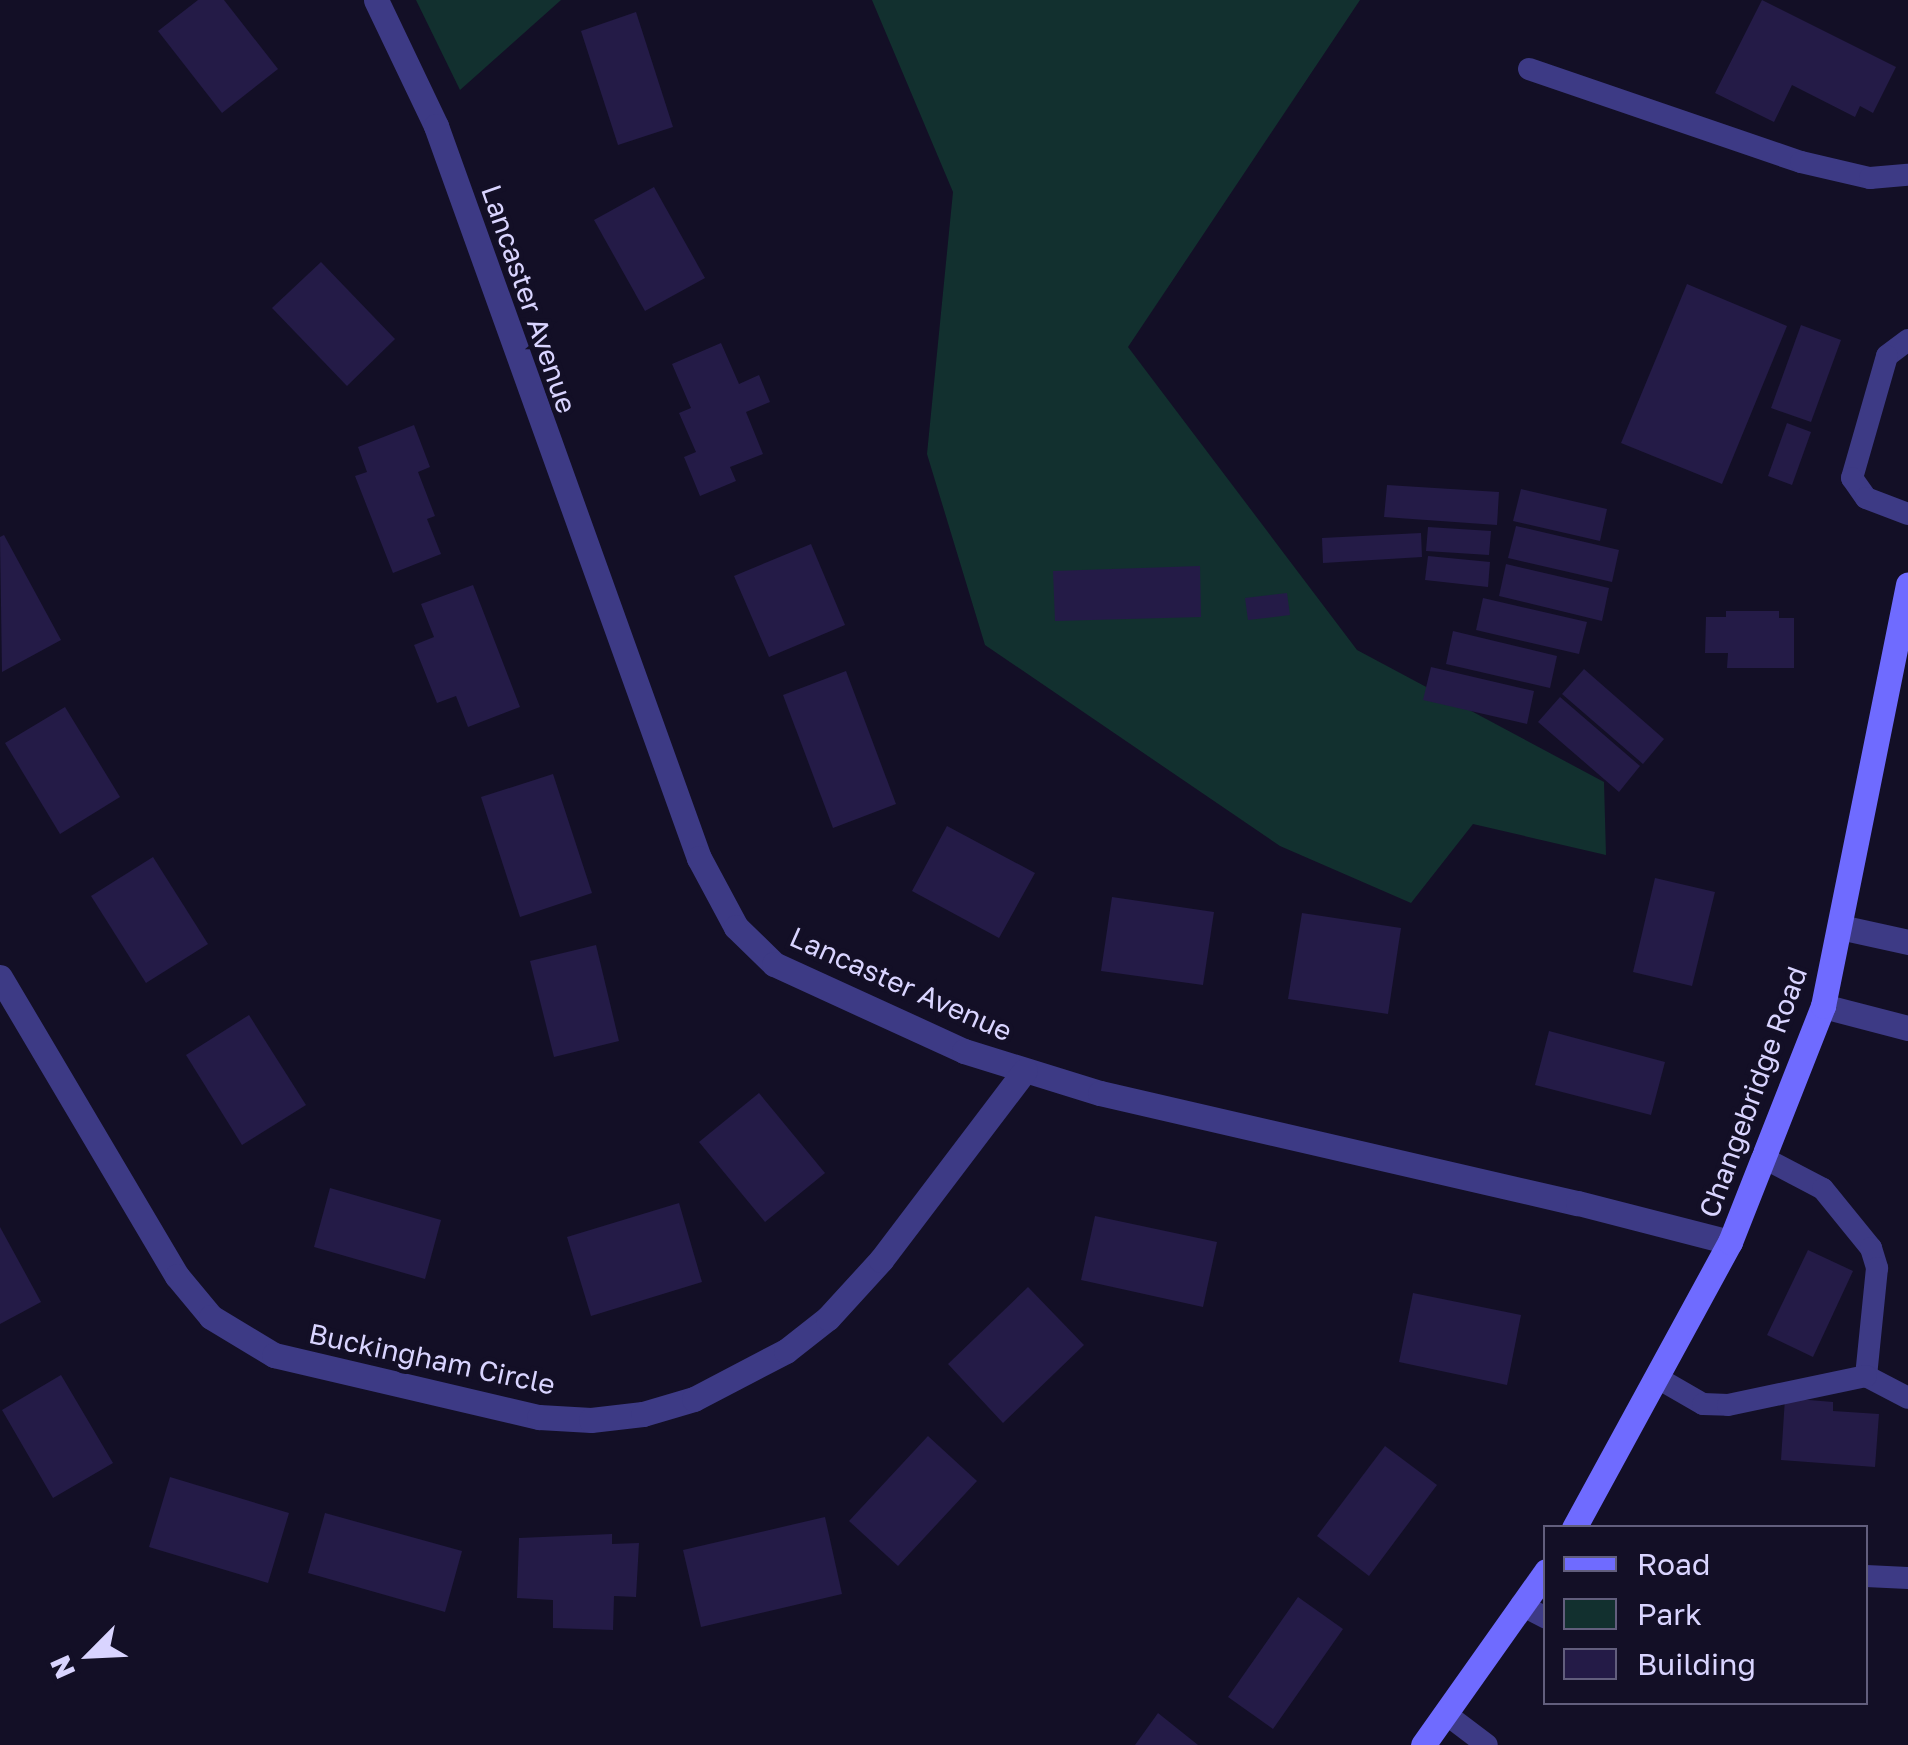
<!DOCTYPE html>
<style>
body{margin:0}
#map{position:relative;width:1908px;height:1745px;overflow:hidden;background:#130f26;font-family:"Golos Text",sans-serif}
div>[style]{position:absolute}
.green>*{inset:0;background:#12302f}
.building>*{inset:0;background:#241b47}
.service>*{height:22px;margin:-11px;padding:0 11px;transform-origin:11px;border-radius:11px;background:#3d3a85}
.minor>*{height:25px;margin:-12.5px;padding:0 12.5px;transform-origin:12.5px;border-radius:12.5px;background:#3d3a85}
.tertiary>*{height:25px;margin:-12.5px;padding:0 12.5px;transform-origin:12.5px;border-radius:12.5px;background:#3d3a85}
.secondary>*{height:25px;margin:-12.5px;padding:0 12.5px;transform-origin:12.5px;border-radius:12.5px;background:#6f6bff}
span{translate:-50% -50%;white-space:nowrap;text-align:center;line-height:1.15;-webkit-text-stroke:9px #130f26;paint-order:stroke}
.street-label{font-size:28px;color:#d9d4ff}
.legend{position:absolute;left:1543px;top:1525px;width:325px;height:180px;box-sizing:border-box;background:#130f26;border:2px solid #625e7d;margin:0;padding:12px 18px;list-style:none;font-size:30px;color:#d9d4ff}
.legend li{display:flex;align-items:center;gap:20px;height:50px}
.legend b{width:50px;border:2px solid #625e7d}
.north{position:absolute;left:40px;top:1605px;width:100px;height:100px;-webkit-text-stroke:8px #130f26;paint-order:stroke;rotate:246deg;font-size:28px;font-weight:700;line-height:40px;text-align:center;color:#d9d4ff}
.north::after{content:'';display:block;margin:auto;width:35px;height:45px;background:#d9d4ff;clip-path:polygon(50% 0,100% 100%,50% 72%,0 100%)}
</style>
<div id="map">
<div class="green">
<div style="clip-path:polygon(416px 0,561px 0,460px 90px)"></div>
<div style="clip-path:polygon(872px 0,1360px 0,1128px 347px,1357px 650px,1604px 782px,1606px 855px,1473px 824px,1411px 903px,1280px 846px,985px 645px,927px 454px,953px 192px)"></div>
</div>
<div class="building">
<div style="clip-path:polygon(198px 0,224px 0,278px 69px,222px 113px,158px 31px)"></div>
<div style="clip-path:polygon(1762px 0,1896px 67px,1873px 113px,1860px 106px,1855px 117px,1792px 85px,1774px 122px,1715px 93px)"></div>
<div style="clip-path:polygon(636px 12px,673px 127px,618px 145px,581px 31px)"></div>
<div style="clip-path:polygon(654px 187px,705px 278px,645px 311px,594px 220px)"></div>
<div style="clip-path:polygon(321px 262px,395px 339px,347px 386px,272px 308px)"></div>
<div style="clip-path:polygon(1687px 284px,1787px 326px,1722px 484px,1621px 443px)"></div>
<div style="clip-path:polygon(1801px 325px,1841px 340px,1811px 422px,1771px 408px)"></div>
<div style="clip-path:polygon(721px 343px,739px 384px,759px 375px,770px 402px,746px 412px,763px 454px,730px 467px,736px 481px,700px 496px,684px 457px,696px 452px,679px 413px,691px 408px,672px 364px)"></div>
<div style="clip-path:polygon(1787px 423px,1811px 432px,1792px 485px,1768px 476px)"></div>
<div style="clip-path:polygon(414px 425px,430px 467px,418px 472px,435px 516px,427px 519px,441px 554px,393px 573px,355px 476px,367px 472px,358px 447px)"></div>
<div style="clip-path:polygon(1387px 485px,1499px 492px,1497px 525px,1384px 517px)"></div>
<div style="clip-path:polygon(1521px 489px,1607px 509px,1600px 541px,1513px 521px)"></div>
<div style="clip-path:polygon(1516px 526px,1619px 550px,1612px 582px,1508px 558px)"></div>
<div style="clip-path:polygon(1428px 527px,1491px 531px,1489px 555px,1426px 551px)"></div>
<div style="clip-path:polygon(1421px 533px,1422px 557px,1323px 563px,1322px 538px)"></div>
<div style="clip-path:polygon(4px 535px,61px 640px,2px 672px,0 537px)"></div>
<div style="clip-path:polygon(811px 544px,845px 625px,769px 657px,734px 576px)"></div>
<div style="clip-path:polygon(1428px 556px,1490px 562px,1488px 587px,1425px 580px)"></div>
<div style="clip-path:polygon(1506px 564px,1609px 588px,1602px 621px,1499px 596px)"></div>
<div style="clip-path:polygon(1200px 566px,1201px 617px,1055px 621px,1053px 571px)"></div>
<div style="clip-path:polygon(473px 585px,520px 707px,468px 727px,456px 696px,437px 703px,414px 645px,434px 637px,421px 604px)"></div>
<div style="clip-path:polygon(1287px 593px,1290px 615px,1248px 620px,1245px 598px)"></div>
<div style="clip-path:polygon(1483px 598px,1587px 622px,1579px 654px,1476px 630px)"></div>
<div style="clip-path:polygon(1726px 611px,1779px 611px,1779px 618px,1794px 618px,1794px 668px,1727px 668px,1728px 653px,1705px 653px,1706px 617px,1726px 617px)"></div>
<div style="clip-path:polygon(1453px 631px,1557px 656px,1550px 688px,1446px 664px)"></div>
<div style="clip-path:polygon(1431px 667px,1534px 691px,1527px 724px,1423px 700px)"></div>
<div style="clip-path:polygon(1584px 669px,1664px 739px,1643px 764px,1562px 694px)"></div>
<div style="clip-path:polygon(846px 671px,896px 804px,833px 828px,783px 695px)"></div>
<div style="clip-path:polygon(1560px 697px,1640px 766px,1619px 792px,1538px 722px)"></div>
<div style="clip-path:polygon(65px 707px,120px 797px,60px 834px,5px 743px)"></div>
<div style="clip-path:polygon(553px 774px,592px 893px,520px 917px,481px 797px)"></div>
<div style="clip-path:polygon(947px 826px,1035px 873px,999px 938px,912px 891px)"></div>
<div style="clip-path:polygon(153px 857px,208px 944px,146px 983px,91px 896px)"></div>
<div style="clip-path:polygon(1655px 878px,1715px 892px,1692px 986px,1633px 972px)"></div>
<div style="clip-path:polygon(1112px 897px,1214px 912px,1203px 985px,1101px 971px)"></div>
<div style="clip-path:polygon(1302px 913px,1401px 928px,1388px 1014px,1288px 999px)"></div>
<div style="clip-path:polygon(596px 945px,619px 1041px,554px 1057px,530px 961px)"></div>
<div style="clip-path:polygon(249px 1015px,306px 1105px,242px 1145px,186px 1055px)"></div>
<div style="clip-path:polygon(1549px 1031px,1665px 1062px,1651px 1115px,1535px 1085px)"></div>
<div style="clip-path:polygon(759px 1093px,825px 1173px,765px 1222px,699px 1142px)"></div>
<div style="clip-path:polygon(330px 1188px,441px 1220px,425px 1279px,314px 1247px)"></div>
<div style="clip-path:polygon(679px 1203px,702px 1282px,591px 1316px,567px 1237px)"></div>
<div style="clip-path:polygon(1095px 1216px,1217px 1242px,1203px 1307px,1081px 1280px)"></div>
<div style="clip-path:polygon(0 1227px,41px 1302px,0 1324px)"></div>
<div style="clip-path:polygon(1808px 1250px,1853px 1271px,1813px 1357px,1767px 1335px)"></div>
<div style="clip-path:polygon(1028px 1287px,1084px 1345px,1003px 1423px,948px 1364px)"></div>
<div style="clip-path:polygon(1413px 1293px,1521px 1315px,1507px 1385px,1399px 1362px)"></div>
<div style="clip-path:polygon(61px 1375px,113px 1463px,53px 1498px,2px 1410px)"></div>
<div style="clip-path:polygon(1785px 1398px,1833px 1402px,1833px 1411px,1879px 1414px,1875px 1467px,1781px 1460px)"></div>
<div style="clip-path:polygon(928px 1436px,977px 1481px,898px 1566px,849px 1521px)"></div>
<div style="clip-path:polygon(1385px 1446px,1437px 1485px,1369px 1576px,1317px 1536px)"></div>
<div style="clip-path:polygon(170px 1477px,289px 1513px,268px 1583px,149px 1547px)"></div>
<div style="clip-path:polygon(325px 1513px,462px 1551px,445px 1612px,308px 1573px)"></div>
<div style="clip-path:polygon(825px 1517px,842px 1594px,701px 1627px,683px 1550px)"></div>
<div style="clip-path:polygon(612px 1534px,612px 1544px,639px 1543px,636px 1597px,614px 1596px,613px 1630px,553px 1628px,553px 1600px,517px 1598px,519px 1538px)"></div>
<div style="clip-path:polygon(1298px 1597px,1343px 1629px,1273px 1729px,1228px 1697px)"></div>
<div style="clip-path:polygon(1158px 1713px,1198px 1745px,1135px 1745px)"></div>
</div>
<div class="service">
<div style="left:1529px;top:69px;width:287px;rotate:18.9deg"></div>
<div style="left:1801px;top:162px;width:71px;rotate:13.1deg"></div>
<div style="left:1870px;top:178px;width:38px;rotate:-5deg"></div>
<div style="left:1908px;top:340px;width:26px;rotate:143deg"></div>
<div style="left:1887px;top:356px;width:127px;rotate:106deg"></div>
<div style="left:1852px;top:478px;width:24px;rotate:55deg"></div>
<div style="left:1866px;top:498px;width:45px;rotate:20.9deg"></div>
<div style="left:1766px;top:1159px;width:64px;rotate:27.8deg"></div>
<div style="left:1823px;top:1189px;width:76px;rotate:50.9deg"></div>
<div style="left:1871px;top:1248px;width:21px;rotate:73deg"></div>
<div style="left:1877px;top:1268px;width:109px;rotate:95.8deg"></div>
<div style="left:1866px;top:1376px;width:47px;rotate:27.6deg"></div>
<div style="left:1656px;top:1377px;width:54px;rotate:29.9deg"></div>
<div style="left:1703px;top:1404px;width:25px;rotate:2deg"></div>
<div style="left:1728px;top:1405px;width:141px;rotate:-11.9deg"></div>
<div style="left:1866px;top:1576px;width:42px;rotate:2.7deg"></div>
<div style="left:1521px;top:1605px;width:28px;rotate:27deg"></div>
<div style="left:1446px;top:1714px;width:51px;rotate:37.1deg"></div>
</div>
<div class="minor">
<div style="left:376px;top:0;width:140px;rotate:64.5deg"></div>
<div style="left:436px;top:126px;width:778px;rotate:70.24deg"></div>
<div style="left:699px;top:858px;width:78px;rotate:61.8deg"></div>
<div style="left:736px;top:927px;width:53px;rotate:44.2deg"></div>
<div style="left:774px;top:964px;width:209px;rotate:24.6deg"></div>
<div style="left:964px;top:1051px;width:142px;rotate:17.2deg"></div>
<div style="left:1100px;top:1093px;width:490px;rotate:13deg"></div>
<div style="left:1578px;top:1203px;width:157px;rotate:14.4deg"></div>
<div style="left:0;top:977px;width:347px;rotate:59.4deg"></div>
<div style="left:177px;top:1276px;width:53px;rotate:50.3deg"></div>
<div style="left:211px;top:1317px;width:74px;rotate:31.1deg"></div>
<div style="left:274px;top:1355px;width:272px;rotate:13.2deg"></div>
<div style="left:539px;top:1417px;width:52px;rotate:3.3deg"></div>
<div style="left:591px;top:1420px;width:52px;rotate:-6.6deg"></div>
<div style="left:643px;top:1414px;width:53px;rotate:-16.4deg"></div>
<div style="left:694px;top:1399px;width:104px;rotate:-27.6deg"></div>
<div style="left:786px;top:1351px;width:53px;rotate:-38.2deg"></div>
<div style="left:828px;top:1318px;width:79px;rotate:-47.6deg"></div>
<div style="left:881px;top:1260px;width:238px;rotate:-52.8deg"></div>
</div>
<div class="tertiary">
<div style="left:1840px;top:927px;width:70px;rotate:12.4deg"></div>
<div style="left:1823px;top:1006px;width:88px;rotate:14.5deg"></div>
</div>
<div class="secondary">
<div style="left:1574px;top:1528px;width:326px;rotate:-61.4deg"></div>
<div style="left:1730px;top:1242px;width:254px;rotate:-68.5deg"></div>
<div style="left:1823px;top:1006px;width:430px;rotate:-78.6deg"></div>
<div style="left:1423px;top:1745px;width:213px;rotate:-54.7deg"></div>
</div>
<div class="street-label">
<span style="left:529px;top:299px;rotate:71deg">Lancaster Avenue</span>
<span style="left:901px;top:984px;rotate:24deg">Lancaster Avenue</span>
<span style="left:1753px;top:1092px;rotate:-70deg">Changebridge Road</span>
<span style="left:432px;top:1359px;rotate:12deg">Buckingham Circle</span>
</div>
<ul class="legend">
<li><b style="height:12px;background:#6f6bff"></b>Road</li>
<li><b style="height:28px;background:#12302f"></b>Park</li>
<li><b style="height:28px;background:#241b47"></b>Building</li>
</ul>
<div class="north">N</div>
</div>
